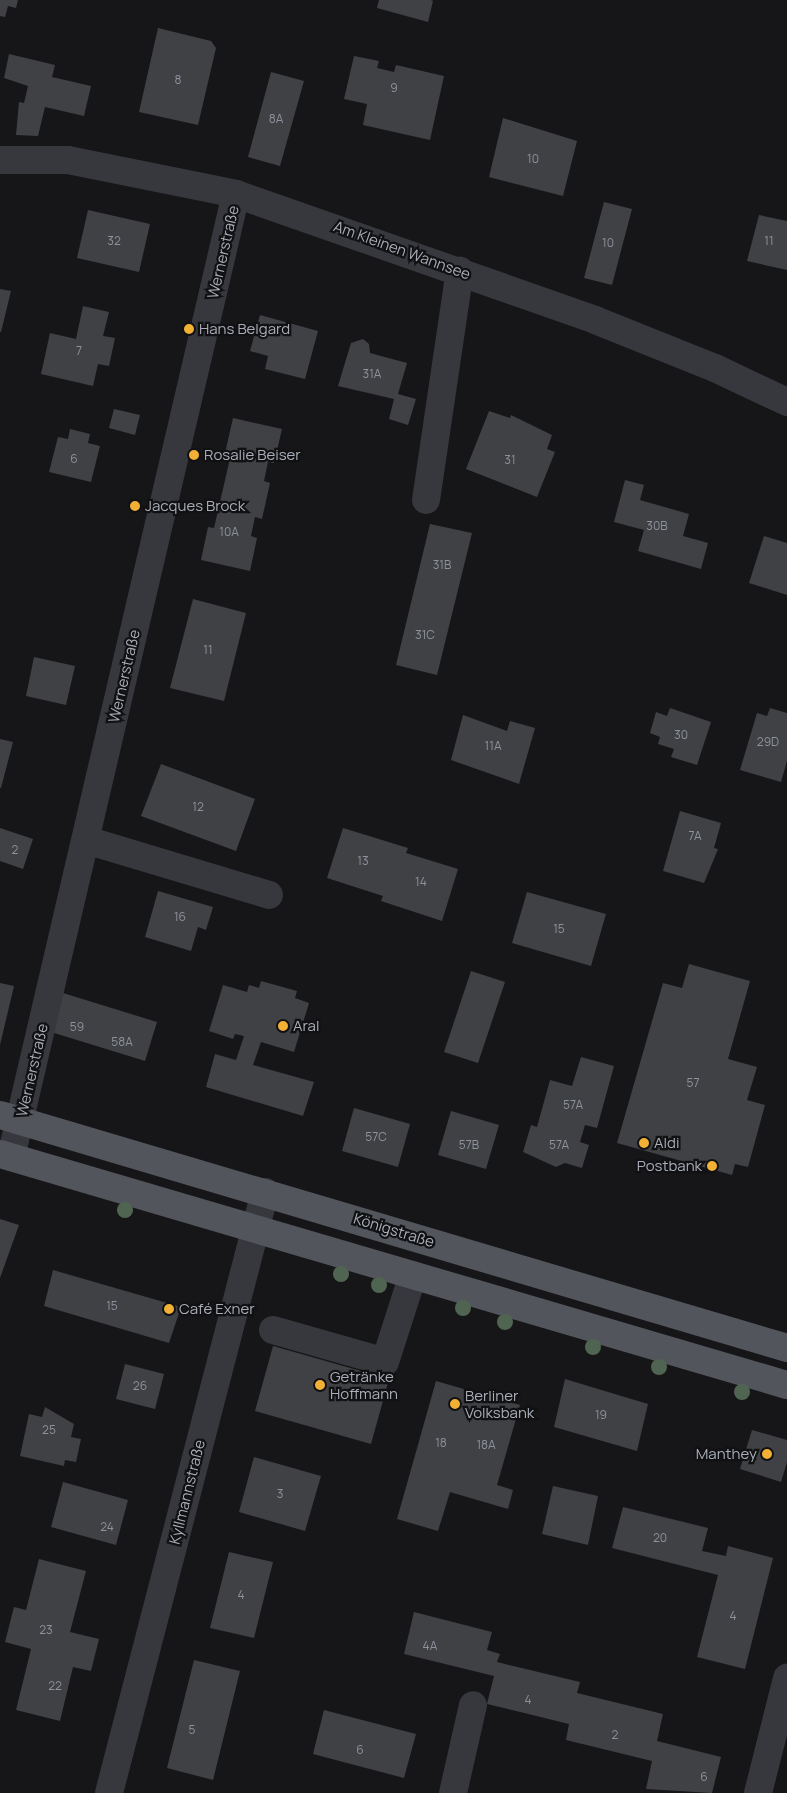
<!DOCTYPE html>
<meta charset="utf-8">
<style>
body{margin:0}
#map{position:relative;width:787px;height:1793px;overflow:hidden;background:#161618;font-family:Manrope,sans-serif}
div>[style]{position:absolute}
.building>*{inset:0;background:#404145}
.minor>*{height:28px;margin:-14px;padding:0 14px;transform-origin:14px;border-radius:14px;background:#37383d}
.major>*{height:28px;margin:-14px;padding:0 14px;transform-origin:14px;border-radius:14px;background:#53555c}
.trees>*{width:16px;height:16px;margin:-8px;border-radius:50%;background:#506452}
.dots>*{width:14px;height:14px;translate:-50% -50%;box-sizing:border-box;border:2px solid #111113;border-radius:50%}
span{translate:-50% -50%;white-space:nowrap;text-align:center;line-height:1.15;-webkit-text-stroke:4.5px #111113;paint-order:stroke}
.number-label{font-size:12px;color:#8e929b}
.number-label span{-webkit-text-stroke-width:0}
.street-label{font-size:15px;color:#a8adb8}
.poi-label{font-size:15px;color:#a8adb8}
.left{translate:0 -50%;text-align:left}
.right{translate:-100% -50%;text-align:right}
</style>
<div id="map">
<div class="building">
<div style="clip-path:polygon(0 0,18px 0,16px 8px,8px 6px,5px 17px,0 16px)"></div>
<div style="clip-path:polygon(379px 0,431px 0,433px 1px,428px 22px,377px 8px)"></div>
<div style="clip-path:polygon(158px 28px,211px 41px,216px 48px,198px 125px,139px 112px)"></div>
<div style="clip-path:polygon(9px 54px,55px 65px,52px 77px,91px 86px,84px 116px,45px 107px,38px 136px,16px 135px,19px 102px,24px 103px,28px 86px,4px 78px)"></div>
<div style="clip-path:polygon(354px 56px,379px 61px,377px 68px,394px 72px,396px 65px,444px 76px,430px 140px,363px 125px,367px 104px,344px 99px)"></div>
<div style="clip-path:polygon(271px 72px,304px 81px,280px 166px,248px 157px)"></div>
<div style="clip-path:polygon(503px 118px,577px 141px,563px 196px,489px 177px)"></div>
<div style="clip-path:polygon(604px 202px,632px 209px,612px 285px,584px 278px)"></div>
<div style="clip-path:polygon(88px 210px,150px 224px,139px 272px,77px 258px)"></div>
<div style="clip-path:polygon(759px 215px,787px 221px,787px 270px,747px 261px)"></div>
<div style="clip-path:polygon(0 289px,11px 291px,1px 332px,0 332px)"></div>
<div style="clip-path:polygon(83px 306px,109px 312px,103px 336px,115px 338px,109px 366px,98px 364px,93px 386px,41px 374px,50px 333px,76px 339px)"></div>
<div style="clip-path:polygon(260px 315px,318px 331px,305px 379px,265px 369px,268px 356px,250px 351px)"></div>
<div style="clip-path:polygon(363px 339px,369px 344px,370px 353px,407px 363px,398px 394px,416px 399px,408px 425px,389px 419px,394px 399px,338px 386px,351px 343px)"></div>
<div style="clip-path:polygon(114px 409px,140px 415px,135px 435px,109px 428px)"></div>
<div style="clip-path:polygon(489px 411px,510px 418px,511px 415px,552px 435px,547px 449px,555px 452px,537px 497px,466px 469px)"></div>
<div style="clip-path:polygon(233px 418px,282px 429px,274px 463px,268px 462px,264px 481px,270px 483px,262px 519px,255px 517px,251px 536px,257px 538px,250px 571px,201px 560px,208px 527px,214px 528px,231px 454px,225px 453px)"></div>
<div style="clip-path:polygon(70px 429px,90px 434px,88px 443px,100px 446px,91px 482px,49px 472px,58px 437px,68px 439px)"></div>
<div style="clip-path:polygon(625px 480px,644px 485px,640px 500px,689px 514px,683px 536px,708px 543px,701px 569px,638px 551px,644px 530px,614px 522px)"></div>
<div style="clip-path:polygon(430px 524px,472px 533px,437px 675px,396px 665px)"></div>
<div style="clip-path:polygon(764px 536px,787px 543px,787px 595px,749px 583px)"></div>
<div style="clip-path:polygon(193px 599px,246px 613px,224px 701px,170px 688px)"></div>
<div style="clip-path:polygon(34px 657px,75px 666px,66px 705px,26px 696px)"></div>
<div style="clip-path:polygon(670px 708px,711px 722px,697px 765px,671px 757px,674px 749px,658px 744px,660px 737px,650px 733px,656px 712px,667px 716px)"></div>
<div style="clip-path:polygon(770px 708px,787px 713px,787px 761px,781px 782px,740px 770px,757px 713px,767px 716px)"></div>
<div style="clip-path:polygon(463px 715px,507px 731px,510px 721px,535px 728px,519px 784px,451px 760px)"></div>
<div style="clip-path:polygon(0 739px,13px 742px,1px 788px,0 788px)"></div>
<div style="clip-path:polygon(161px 764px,255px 799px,236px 851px,141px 816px)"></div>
<div style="clip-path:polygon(680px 811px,721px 823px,714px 848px,718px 849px,704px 883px,663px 871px)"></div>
<div style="clip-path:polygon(0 828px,33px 839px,23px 869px,0 861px)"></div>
<div style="clip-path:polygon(343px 828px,408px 848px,406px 853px,458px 869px,442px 921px,381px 901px,383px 896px,327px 878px)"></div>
<div style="clip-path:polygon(158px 891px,213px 907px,206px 930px,198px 927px,191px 951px,145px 937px)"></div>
<div style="clip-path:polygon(527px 892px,606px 914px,591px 966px,512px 943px)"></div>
<div style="clip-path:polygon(689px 964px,750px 981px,728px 1059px,757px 1067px,747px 1100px,765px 1105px,748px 1167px,735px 1164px,732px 1175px,617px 1143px,663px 983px,682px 988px)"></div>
<div style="clip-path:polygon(471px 971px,505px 982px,478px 1063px,444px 1052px)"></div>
<div style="clip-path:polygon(261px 981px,297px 991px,295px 998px,309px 1003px,294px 1052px,261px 1042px,253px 1065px,314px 1082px,303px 1116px,206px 1087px,215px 1054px,236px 1060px,244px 1036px,235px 1034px,233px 1039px,209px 1031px,223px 985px,247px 992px,249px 985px,259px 988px)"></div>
<div style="clip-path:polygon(0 983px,14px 986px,0 1045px)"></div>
<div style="clip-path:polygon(63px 993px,157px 1022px,145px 1061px,51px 1032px)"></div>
<div style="clip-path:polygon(581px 1057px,614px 1066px,597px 1128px,585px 1125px,580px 1142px,589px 1145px,582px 1168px,565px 1163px,556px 1167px,523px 1152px,531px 1125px,537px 1127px,550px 1080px,572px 1086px)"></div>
<div style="clip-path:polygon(354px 1108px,410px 1124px,398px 1167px,342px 1151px)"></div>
<div style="clip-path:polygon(451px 1111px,499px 1125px,486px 1169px,438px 1155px)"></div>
<div style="clip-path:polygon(0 1219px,19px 1225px,0 1278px)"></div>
<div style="clip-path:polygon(53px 1270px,181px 1307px,169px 1343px,44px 1306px)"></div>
<div style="clip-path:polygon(273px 1346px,389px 1379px,371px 1444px,255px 1411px)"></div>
<div style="clip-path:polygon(125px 1364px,164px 1374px,155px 1409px,116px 1399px)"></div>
<div style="clip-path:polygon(565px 1379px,648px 1404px,637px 1451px,554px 1427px)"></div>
<div style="clip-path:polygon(436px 1381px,520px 1405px,497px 1485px,513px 1490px,508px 1509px,450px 1492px,438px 1531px,397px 1519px)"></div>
<div style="clip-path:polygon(45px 1407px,74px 1424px,71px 1437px,81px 1439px,76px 1462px,65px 1460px,64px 1466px,20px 1456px,29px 1414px,42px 1417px)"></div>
<div style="clip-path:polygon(752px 1430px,787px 1440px,787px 1462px,781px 1482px,740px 1469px)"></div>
<div style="clip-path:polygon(254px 1457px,321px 1476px,305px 1531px,239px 1512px)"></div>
<div style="clip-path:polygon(63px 1482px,128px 1500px,116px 1545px,51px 1527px)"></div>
<div style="clip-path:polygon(553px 1486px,598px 1496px,588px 1545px,542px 1534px)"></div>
<div style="clip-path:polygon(623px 1507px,708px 1528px,702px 1551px,726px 1556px,728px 1546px,773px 1558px,745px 1669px,697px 1657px,718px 1575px,612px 1548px)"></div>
<div style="clip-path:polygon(229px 1552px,273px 1562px,254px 1638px,210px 1628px)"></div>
<div style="clip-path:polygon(39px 1559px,86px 1571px,70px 1632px,99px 1639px,91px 1671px,73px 1667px,60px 1721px,16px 1710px,31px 1649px,5px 1642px,14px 1607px,26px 1610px)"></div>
<div style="clip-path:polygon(414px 1612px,492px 1632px,487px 1650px,500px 1654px,497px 1662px,580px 1682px,577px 1693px,663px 1714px,657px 1741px,721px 1757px,712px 1793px,646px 1789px,652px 1761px,566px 1740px,569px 1724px,487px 1704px,494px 1676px,404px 1654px)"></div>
<div style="clip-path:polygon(194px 1660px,240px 1671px,213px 1780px,167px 1768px)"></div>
<div style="clip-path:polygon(324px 1710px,416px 1734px,404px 1778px,313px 1754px)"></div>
</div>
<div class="minor">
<div style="left:0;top:160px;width:68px"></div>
<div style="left:68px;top:160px;width:171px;rotate:11.4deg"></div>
<div style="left:236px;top:194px;width:380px;rotate:19.3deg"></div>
<div style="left:595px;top:320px;width:129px;rotate:21.8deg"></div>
<div style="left:715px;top:368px;width:80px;rotate:25.3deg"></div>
<div style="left:426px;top:500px;width:232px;rotate:-81.6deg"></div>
<div style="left:86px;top:840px;width:191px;rotate:16.7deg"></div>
<div style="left:11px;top:1157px;width:989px;rotate:-76.85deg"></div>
<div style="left:273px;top:1330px;width:116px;rotate:15.9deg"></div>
<div style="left:385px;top:1362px;width:91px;rotate:-72.2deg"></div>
<div style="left:109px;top:1793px;width:621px;rotate:-75.45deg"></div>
<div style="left:453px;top:1793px;width:90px;rotate:-77.2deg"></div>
<div style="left:758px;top:1793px;width:119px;rotate:-75.8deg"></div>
</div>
<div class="major">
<div style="left:0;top:1115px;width:821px;rotate:16.49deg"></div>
<div style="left:0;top:1154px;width:820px;rotate:16.36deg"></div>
</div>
<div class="trees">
<div style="left:125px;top:1210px"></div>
<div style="left:341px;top:1274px"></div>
<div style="left:379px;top:1285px"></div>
<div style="left:463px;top:1308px"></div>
<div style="left:505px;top:1322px"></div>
<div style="left:593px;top:1347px"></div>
<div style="left:659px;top:1367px"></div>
<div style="left:742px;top:1392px"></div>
</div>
<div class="dots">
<div style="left:189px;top:329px;background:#f2b134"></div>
<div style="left:194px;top:455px;background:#f2b134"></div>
<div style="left:135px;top:506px;background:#f2b134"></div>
<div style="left:283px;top:1026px;background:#f2b134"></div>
<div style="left:644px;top:1143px;background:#f2b134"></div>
<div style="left:712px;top:1166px;background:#f2b134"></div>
<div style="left:169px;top:1309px;background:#f2b134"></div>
<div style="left:320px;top:1385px;background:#f2b134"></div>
<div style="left:455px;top:1404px;background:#f2b134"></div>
<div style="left:767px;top:1454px;background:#f2b134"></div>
</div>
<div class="number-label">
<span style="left:178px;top:80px">8</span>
<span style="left:394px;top:88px">9</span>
<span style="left:276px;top:119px">8A</span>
<span style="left:533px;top:159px">10</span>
<span style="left:114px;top:241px">32</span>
<span style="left:769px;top:241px">11</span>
<span style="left:608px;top:243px">10</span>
<span style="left:79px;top:351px">7</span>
<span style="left:372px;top:374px">31A</span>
<span style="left:74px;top:459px">6</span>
<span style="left:510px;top:460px">31</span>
<span style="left:657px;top:526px">30B</span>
<span style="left:229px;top:532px">10A</span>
<span style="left:442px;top:565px">31B</span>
<span style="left:425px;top:635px">31C</span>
<span style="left:208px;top:650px">11</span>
<span style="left:681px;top:735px">30</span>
<span style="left:768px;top:742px">29D</span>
<span style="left:493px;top:746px">11A</span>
<span style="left:198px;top:807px">12</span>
<span style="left:695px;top:836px">7A</span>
<span style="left:15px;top:850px">2</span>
<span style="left:363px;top:861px">13</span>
<span style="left:421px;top:882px">14</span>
<span style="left:180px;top:917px">16</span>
<span style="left:559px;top:929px">15</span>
<span style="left:77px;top:1027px">59</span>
<span style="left:122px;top:1042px">58A</span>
<span style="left:693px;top:1083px">57</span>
<span style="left:573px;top:1105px">57A</span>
<span style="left:376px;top:1137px">57C</span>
<span style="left:469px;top:1145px">57B</span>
<span style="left:559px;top:1145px">57A</span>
<span style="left:112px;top:1306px">15</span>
<span style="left:140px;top:1386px">26</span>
<span style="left:601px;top:1415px">19</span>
<span style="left:49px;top:1430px">25</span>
<span style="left:441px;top:1443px">18</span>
<span style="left:486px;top:1445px">18A</span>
<span style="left:280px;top:1494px">3</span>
<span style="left:107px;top:1527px">24</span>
<span style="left:660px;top:1538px">20</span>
<span style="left:241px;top:1595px">4</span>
<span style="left:733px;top:1616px">4</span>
<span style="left:46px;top:1630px">23</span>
<span style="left:430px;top:1646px">4A</span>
<span style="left:55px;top:1686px">22</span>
<span style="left:528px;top:1700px">4</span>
<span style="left:192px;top:1730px">5</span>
<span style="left:615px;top:1735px">2</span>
<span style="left:360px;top:1750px">6</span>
<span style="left:704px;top:1777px">6</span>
</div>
<div class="street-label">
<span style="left:402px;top:250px;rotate:20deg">Am Kleinen Wannsee</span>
<span style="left:223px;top:252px;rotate:-77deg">Wernerstraße</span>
<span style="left:124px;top:676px;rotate:-77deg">Wernerstraße</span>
<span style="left:32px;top:1070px;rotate:-77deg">Wernerstraße</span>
<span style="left:394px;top:1230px;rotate:17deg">Königstraße</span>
<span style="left:187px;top:1492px;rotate:-76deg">Kyllmannstraße</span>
</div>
<div class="poi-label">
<span class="left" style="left:199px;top:329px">Hans Belgard</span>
<span class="left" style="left:204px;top:455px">Rosalie Beiser</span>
<span class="left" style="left:145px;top:506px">Jacques Brock</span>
<span class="left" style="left:293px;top:1026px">Aral</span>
<span class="left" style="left:654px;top:1143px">Aldi</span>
<span class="right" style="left:702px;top:1166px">Postbank</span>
<span class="left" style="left:179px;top:1309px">Café Exner</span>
<span class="left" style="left:330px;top:1385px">Getränke<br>Hoffmann</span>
<span class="left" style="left:465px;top:1404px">Berliner<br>Volksbank</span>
<span class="right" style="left:757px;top:1454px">Manthey</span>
</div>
</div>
